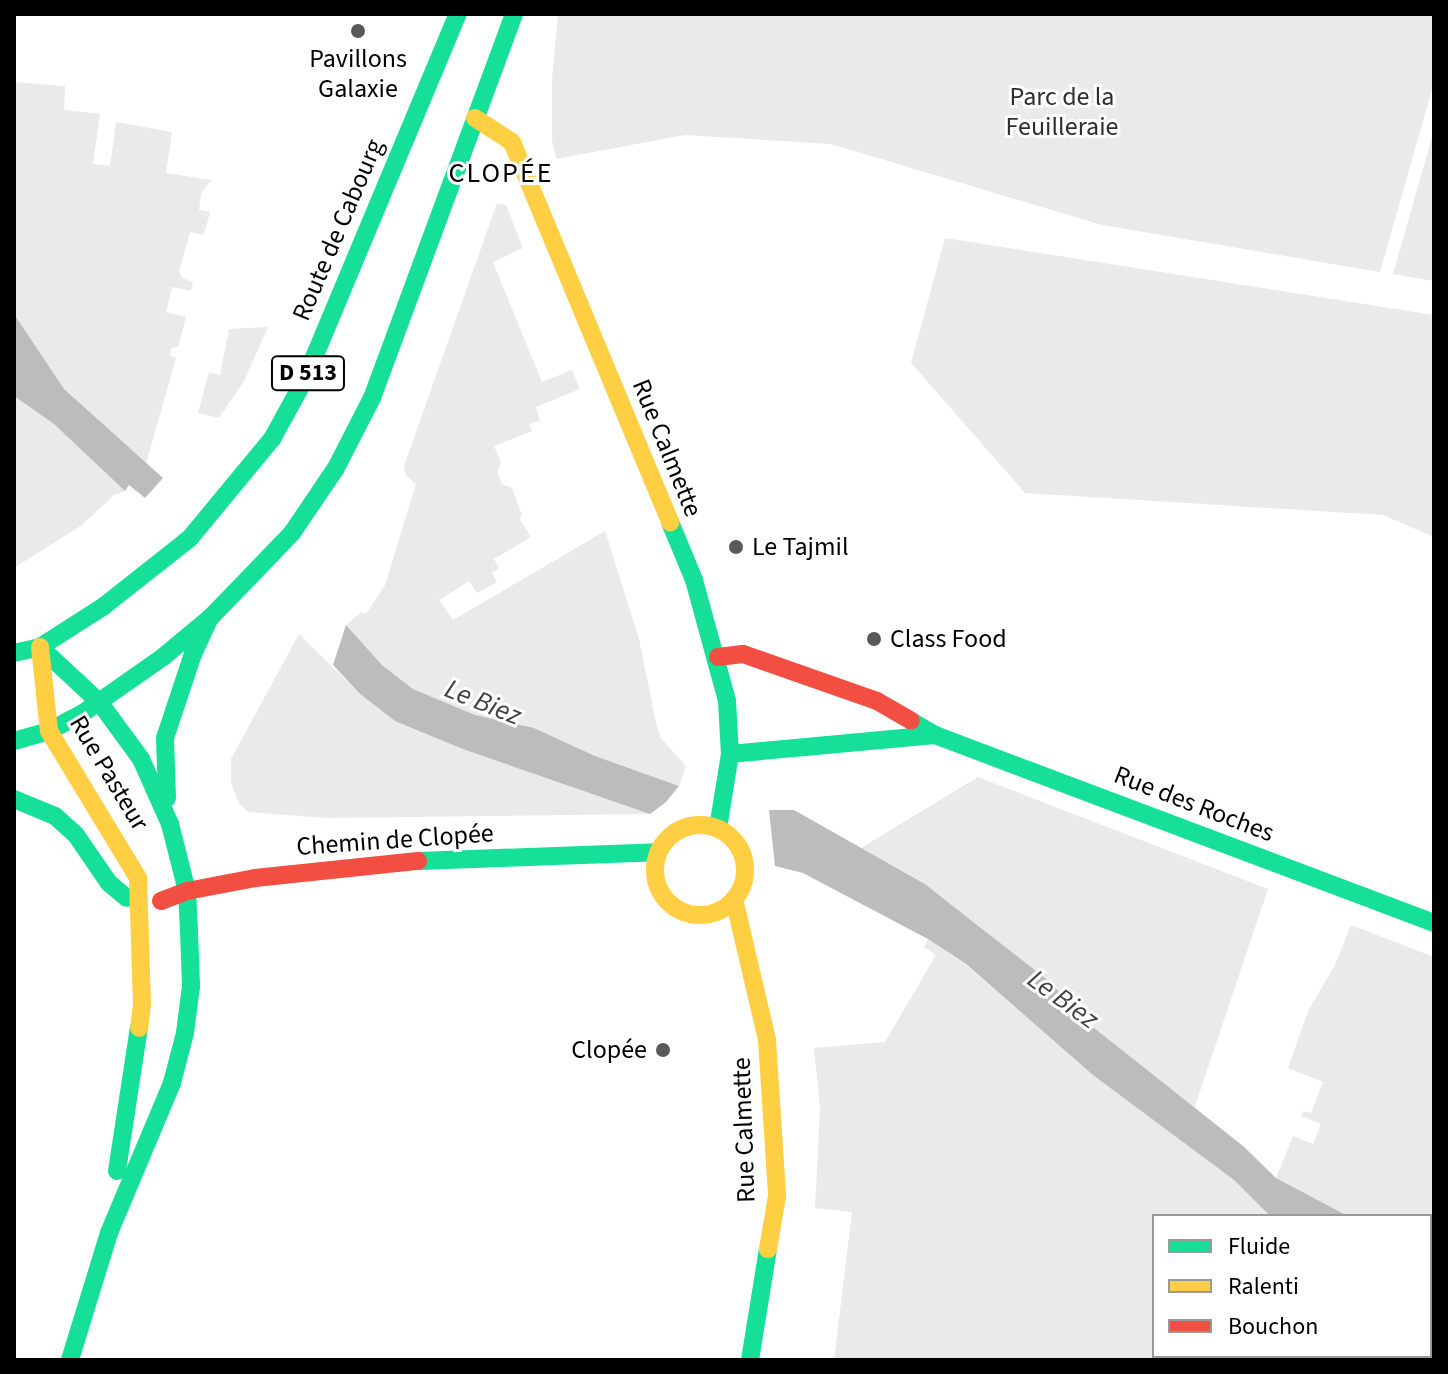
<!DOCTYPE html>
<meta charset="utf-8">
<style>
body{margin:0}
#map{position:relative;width:1448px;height:1374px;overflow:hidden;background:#fff;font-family:"Source Sans 3",sans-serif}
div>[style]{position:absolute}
.green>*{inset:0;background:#eaeaea}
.water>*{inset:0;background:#bcbcbc}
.fast>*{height:18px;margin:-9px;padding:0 9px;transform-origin:9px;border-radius:9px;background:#16e098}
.slow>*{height:18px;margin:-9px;padding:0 9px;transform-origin:9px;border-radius:9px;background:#ffcf43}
.slow>.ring{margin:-9px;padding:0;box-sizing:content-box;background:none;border:18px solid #ffcf43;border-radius:50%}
.jam>*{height:18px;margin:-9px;padding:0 9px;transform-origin:9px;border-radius:9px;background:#f24e42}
.dots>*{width:22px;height:22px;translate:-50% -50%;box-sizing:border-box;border:4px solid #fff;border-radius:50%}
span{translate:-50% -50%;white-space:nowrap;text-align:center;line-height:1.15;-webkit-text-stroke:6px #fff;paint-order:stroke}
.shield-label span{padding:2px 6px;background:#fff;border:2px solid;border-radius:6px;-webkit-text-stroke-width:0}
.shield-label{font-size:24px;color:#000;font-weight:700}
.poi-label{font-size:26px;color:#000}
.left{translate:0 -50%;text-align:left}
.right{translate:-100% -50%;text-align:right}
.park-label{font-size:26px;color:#2f2f2f}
.street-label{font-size:26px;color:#000}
.neighbourhood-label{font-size:28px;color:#000;letter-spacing:2px}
.water-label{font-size:28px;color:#404040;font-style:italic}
.frame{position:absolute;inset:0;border:16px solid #000;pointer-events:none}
.legend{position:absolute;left:1152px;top:1214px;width:280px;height:144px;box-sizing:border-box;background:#fff;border:2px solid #999;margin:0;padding:10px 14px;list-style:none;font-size:24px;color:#000}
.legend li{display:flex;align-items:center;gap:16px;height:40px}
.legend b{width:40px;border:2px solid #999}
</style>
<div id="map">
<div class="green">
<div style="clip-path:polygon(558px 14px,1434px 14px,1434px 82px,1380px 272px,1102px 225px,831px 144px,685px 135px,556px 159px,552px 140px,552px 79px)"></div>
<div style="clip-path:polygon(14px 82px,65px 86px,64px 110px,100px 114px,93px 164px,110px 166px,116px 122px,172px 132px,166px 173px,211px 180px,201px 193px,199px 210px,210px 212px,204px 235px,190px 232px,179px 271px,182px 278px,193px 282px,191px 291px,172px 287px,166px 312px,186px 317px,178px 347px,171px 348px,170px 355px,176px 358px,146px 464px,64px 389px,14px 314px)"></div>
<div style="clip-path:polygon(1434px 130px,1434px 281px,1393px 274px)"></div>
<div style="clip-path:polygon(497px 203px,506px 205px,523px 248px,493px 262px,542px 382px,572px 370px,580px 389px,536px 407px,540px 421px,529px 424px,532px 431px,494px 446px,501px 463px,497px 472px,502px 484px,512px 488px,522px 515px,519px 518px,531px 537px,494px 559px,499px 568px,492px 573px,497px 582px,477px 593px,469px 581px,439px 600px,453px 620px,605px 531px,639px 639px,656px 723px,660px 737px,686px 766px,679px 786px,595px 756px,534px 728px,475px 715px,413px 689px,382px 665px,346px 625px,361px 612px,366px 614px,385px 585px,416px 484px,406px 476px,404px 466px)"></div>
<div style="clip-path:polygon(945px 238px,1434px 315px,1434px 537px,1383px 515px,1025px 493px,911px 363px)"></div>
<div style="clip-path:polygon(268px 327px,244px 381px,219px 418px,198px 413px,209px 372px,220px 375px,229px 329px)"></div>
<div style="clip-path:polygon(14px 396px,54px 424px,125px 491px,114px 495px,82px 525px,14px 568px)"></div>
<div style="clip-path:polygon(299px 634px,359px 693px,522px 767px,650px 814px,325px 818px,248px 812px,239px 803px,231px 783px,231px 759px)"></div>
<div style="clip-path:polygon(978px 777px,1268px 889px,1194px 1109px,1084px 1020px,1072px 1004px,983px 929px,924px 883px,861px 848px)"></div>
<div style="clip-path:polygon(1351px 925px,1434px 957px,1434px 1260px,1430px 1258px,1430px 1216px,1348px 1216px,1276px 1178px,1293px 1136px,1313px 1144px,1321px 1124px,1301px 1116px,1303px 1111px,1311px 1113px,1323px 1082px,1288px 1068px,1308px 1011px,1335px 965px)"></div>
<div style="clip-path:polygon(928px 939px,966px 965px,1093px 1074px,1234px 1180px,1270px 1216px,1154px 1216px,1154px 1356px,1430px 1356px,1430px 1309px,1434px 1311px,1434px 1360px,834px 1360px,852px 1212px,815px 1208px,820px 1107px,814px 1048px,885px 1042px,936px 955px,924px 947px)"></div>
</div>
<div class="water">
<div style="clip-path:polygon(14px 314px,64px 389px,163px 478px,145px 498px,129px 485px,125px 491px,54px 424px,14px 396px)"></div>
<div style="clip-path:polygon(346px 625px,382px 665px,413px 689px,475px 715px,534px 728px,595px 756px,679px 786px,666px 802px,650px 814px,463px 749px,395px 721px,359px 693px,333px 665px)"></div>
<div style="clip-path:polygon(769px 810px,794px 810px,925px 884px,1050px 982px,1084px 1020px,1243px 1146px,1276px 1178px,1348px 1216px,1270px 1216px,1234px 1180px,1093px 1075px,966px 964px,928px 939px,803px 873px,775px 866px)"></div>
</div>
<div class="fast">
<div style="left:670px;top:522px;width:63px;rotate:67.5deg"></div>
<div style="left:694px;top:580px;width:125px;rotate:74.7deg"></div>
<div style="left:727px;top:701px;width:53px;rotate:86.8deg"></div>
<div style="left:730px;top:754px;width:75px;rotate:99.2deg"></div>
<div style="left:40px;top:647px;width:82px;rotate:43deg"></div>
<div style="left:100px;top:703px;width:69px;rotate:53.8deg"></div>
<div style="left:141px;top:759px;width:71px;rotate:66deg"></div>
<div style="left:170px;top:824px;width:69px;rotate:75.8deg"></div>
<div style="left:187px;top:891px;width:40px;rotate:87.1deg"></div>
<div style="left:189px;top:931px;width:55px;rotate:87.9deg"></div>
<div style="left:191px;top:986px;width:47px;rotate:97.3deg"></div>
<div style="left:185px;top:1033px;width:52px;rotate:104.6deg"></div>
<div style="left:172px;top:1083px;width:163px;rotate:112.8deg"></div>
<div style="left:109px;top:1233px;width:133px;rotate:107.1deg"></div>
<div style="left:14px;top:653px;width:27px;rotate:-13deg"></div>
<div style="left:40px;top:647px;width:76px;rotate:-32.6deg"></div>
<div style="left:104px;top:606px;width:110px;rotate:-38.3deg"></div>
<div style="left:190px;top:538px;width:129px;rotate:-50.4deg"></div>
<div style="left:272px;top:439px;width:68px;rotate:-61.2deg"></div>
<div style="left:305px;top:379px;width:396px;rotate:-67.3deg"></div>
<div style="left:911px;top:721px;width:28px;rotate:30deg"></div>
<div style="left:935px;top:735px;width:533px;rotate:20.64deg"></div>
<div style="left:14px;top:741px;width:36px;rotate:-16deg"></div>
<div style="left:49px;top:731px;width:38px;rotate:-28deg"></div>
<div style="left:83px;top:713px;width:98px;rotate:-35deg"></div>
<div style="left:163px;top:657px;width:61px;rotate:-39.7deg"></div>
<div style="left:210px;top:618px;width:118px;rotate:-46deg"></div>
<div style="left:292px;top:533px;width:78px;rotate:-55.9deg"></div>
<div style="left:336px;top:468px;width:79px;rotate:-62.8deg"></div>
<div style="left:372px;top:398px;width:409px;rotate:-69.7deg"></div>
<div style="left:730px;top:754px;width:206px;rotate:-5.3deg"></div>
<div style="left:167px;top:798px;width:60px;rotate:-91.9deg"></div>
<div style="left:165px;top:738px;width:89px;rotate:-71.6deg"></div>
<div style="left:193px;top:654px;width:40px;rotate:-65deg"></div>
<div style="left:14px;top:799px;width:44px;rotate:22.5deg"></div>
<div style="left:55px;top:816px;width:28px;rotate:42deg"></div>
<div style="left:76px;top:835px;width:58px;rotate:55.5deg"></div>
<div style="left:109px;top:883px;width:23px;rotate:40deg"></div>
<div style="left:418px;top:861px;width:240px;rotate:-2.1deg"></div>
<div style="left:117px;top:1171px;width:145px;rotate:-81.3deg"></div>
<div style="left:750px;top:1360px;width:112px;rotate:-80.8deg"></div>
</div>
<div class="slow">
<div style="left:475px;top:118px;width:44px;rotate:33deg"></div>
<div style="left:512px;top:142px;width:412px;rotate:67.4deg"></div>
<div style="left:40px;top:647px;width:84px;rotate:83.9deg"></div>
<div style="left:49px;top:731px;width:172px;rotate:58.8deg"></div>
<div style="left:138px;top:878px;width:127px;rotate:88.2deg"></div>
<div style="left:142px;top:1005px;width:23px;rotate:97deg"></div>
<div class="ring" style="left:655px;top:825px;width:72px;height:72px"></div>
<div style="left:734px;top:899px;width:145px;rotate:76.8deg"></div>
<div style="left:767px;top:1040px;width:156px;rotate:86.3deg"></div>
<div style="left:777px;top:1196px;width:54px;rotate:99.6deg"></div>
</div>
<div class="jam">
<div style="left:718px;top:657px;width:25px;rotate:-7deg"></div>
<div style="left:743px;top:654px;width:142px;rotate:19.3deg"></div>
<div style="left:877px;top:701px;width:39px;rotate:30deg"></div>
<div style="left:161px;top:901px;width:28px;rotate:-21deg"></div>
<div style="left:187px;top:891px;width:69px;rotate:-10.8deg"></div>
<div style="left:255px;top:878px;width:164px;rotate:-6deg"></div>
</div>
<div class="dots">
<div style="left:358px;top:31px;background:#595959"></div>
<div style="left:736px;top:547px;background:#595959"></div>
<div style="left:874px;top:639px;background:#595959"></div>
<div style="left:663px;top:1050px;background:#595959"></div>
</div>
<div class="shield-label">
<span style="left:308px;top:373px">D 513</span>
</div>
<div class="poi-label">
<span style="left:358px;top:74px">Pavillons<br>Galaxie</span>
<span class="left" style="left:752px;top:547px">Le Tajmil</span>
<span class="left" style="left:890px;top:639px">Class Food</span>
<span class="right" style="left:647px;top:1050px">Clopée</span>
</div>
<div class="park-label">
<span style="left:1062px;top:112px">Parc de la<br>Feuilleraie</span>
</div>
<div class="street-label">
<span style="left:338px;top:230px;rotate:-67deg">Route de Cabourg</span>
<span style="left:667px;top:448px;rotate:68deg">Rue Calmette</span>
<span style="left:109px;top:773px;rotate:59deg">Rue Pasteur</span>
<span style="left:1194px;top:804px;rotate:21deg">Rue des Roches</span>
<span style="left:395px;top:840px;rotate:-4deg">Chemin de Clopée</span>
<span style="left:744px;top:1130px;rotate:-92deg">Rue Calmette</span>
</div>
<div class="neighbourhood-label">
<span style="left:501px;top:173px">CLOPÉE</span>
</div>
<div class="water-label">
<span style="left:483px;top:702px;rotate:22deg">Le Biez</span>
<span style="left:1063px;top:999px;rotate:36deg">Le Biez</span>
</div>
<div class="frame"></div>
<ul class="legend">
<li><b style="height:10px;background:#16e098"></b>Fluide</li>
<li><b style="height:10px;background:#ffcf43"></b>Ralenti</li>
<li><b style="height:10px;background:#f24e42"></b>Bouchon</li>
</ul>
</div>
